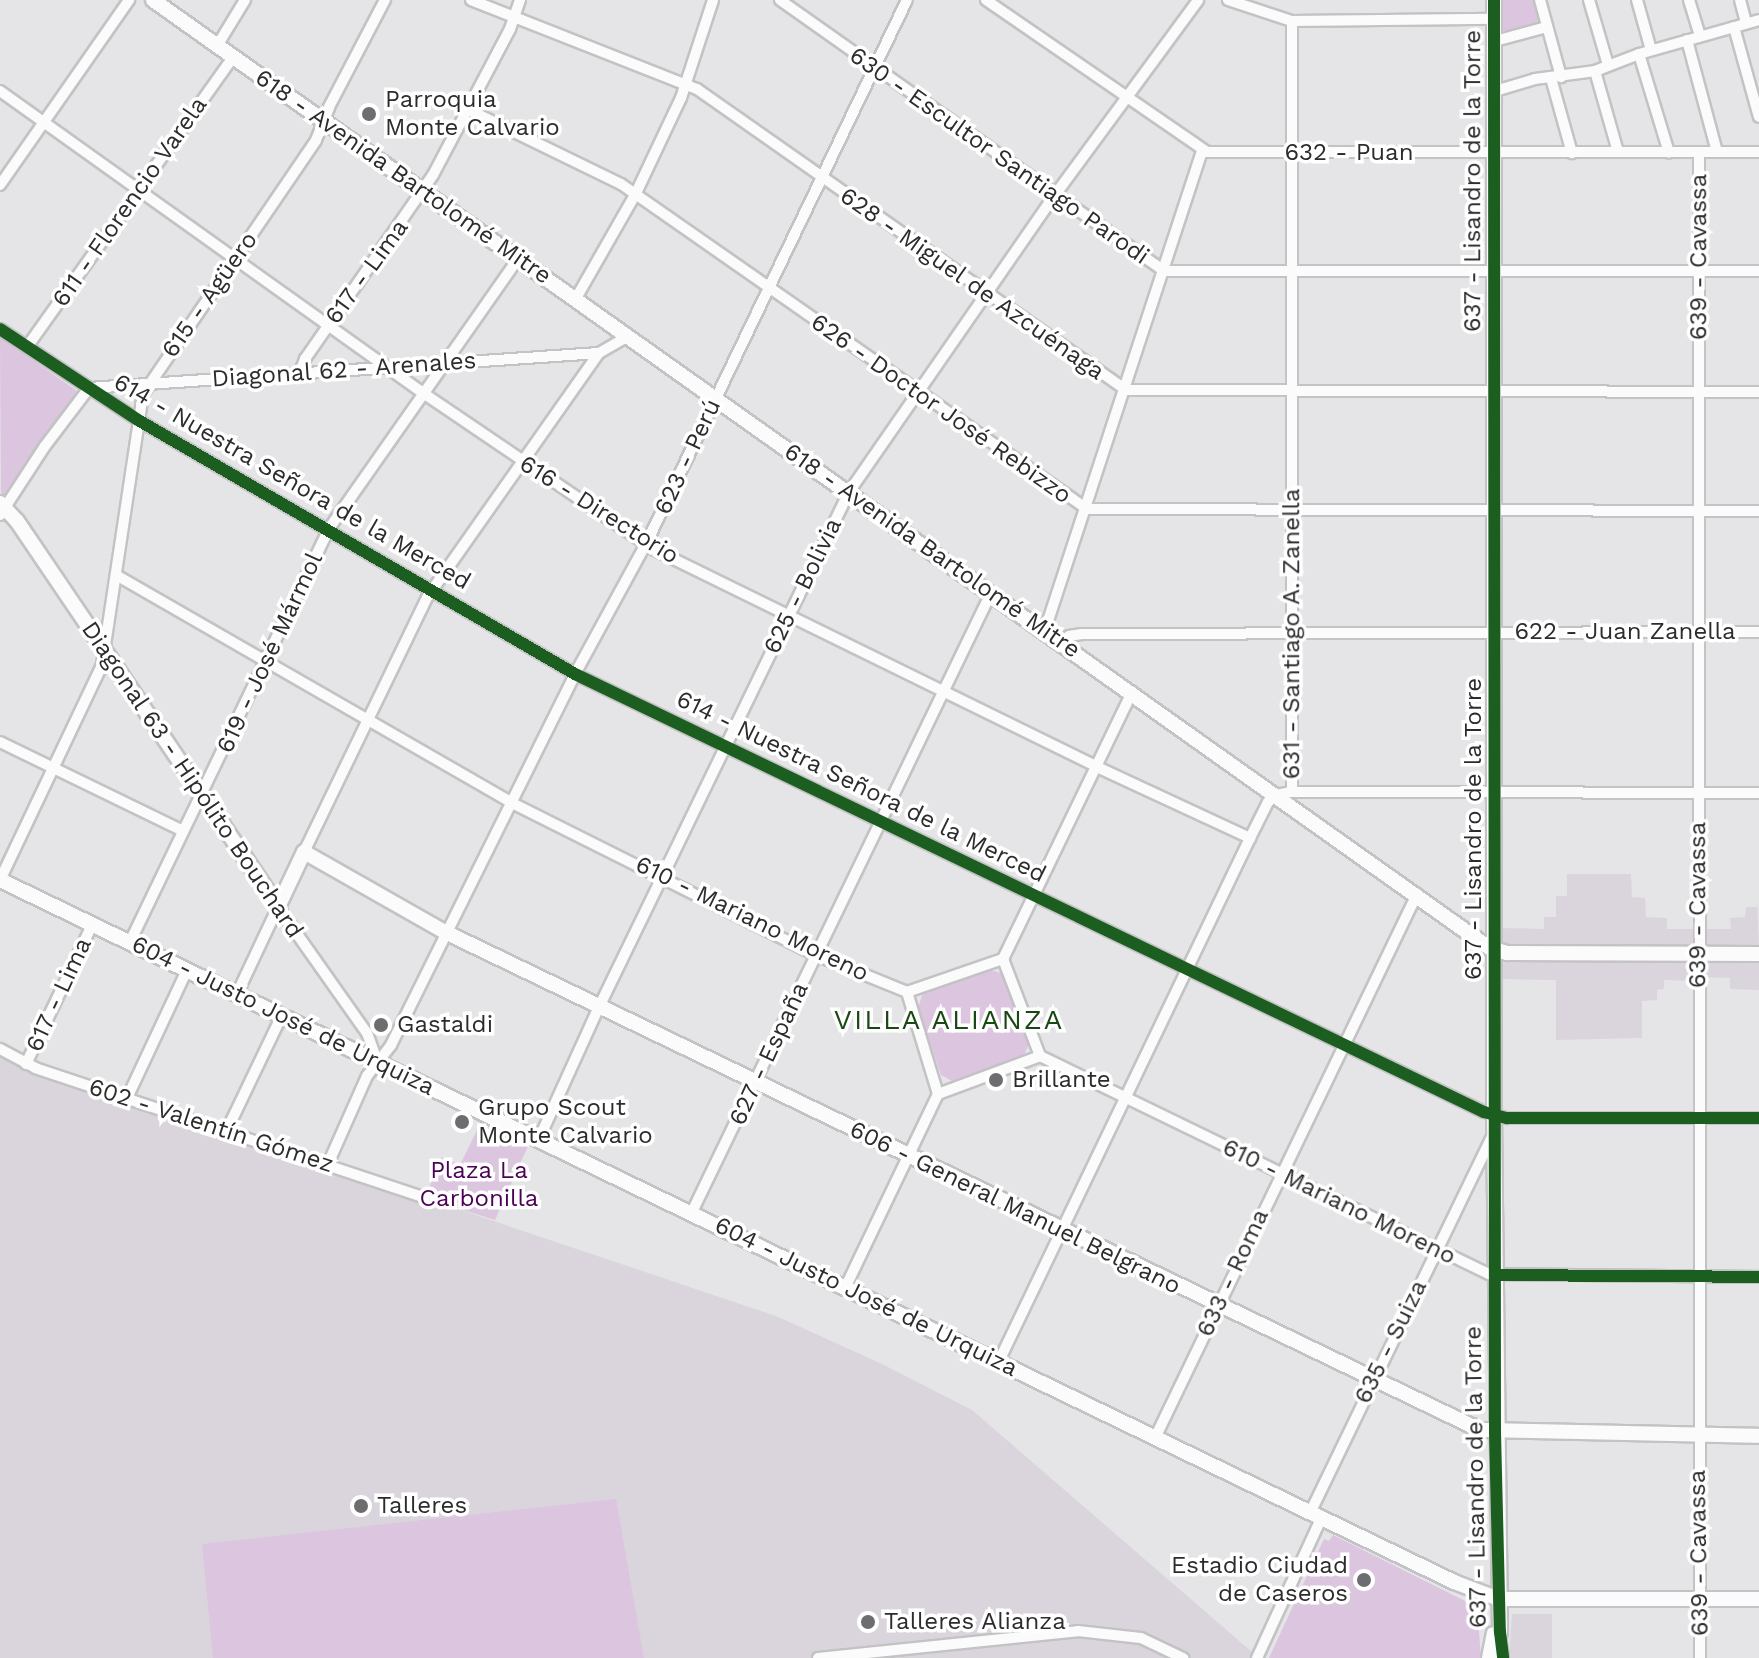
<!DOCTYPE html>
<meta charset="utf-8">
<style>
body{margin:0}
#map{position:relative;width:1759px;height:1658px;overflow:hidden;background:#e5e4e6;font-family:"Work Sans",sans-serif}
div>[style]{position:absolute}
.built>*{inset:0;background:#dad5dc}
.green>*{inset:0;background:#dbc5df}
.roads{filter:drop-shadow(2px 0 #c3c2c4) drop-shadow(-2px 0 #c3c2c4) drop-shadow(0 2px #c3c2c4) drop-shadow(0 -2px #c3c2c4)}
.street>*{height:10px;margin:-5px;padding:0 5px;transform-origin:5px;border-radius:5px;background:#fbfbfb}
.secondary>*{height:14px;margin:-7px;padding:0 7px;transform-origin:7px;border-radius:7px;background:#fbfbfb}
.cycleway>*{height:12px;margin:-6px;padding:0 6px;transform-origin:6px;border-radius:6px;background:#1b5e20}
.dots>*{width:22px;height:22px;translate:-50% -50%;box-sizing:border-box;border:4px solid #fff;border-radius:50%}
span{translate:-50% -50%;white-space:nowrap;text-align:center;line-height:1.15;-webkit-text-stroke:7px #fff;paint-order:stroke}
.poi-label{font-size:24px;color:#2d2c2d}
.left{translate:0 -50%;text-align:left}
.right{translate:-100% -50%;text-align:right}
.street-label{font-size:24px;color:#2d2c2d}
.park-label{font-size:24px;color:#4c0157}
.quarter-label{font-size:28px;color:#184912;letter-spacing:2px}
</style>
<div id="map">
<div class="built">
<div style="clip-path:polygon(1567px 874px,1631px 874px,1632px 897px,1645px 898px,1646px 917px,1667px 918px,1667px 929px,1694px 929px,1695px 944px,1689px 947px,1513px 947px,1502px 943px,1500px 928px,1544px 929px,1544px 917px,1556px 917px,1556px 896px,1567px 896px)"></div>
<div style="clip-path:polygon(1757px 897px,1759px 950px,1709px 950px,1704px 945px,1704px 929px,1731px 929px,1730px 918px,1745px 917px,1746px 907px,1757px 907px)"></div>
<div style="clip-path:polygon(1510px 959px,1691px 960px,1693px 981px,1664px 980px,1664px 989px,1657px 990px,1657px 1000px,1642px 1001px,1642px 1038px,1556px 1040px,1556px 980px,1503px 979px,1502px 964px)"></div>
<div style="clip-path:polygon(1759px 961px,1759px 990px,1730px 989px,1730px 978px,1702px 977px,1704px 962px)"></div>
<div style="clip-path:polygon(0 1049px,26px 1064px,776px 1316px,882px 1364px,972px 1410px,1259px 1658px,0 1658px)"></div>
<div style="clip-path:polygon(1512px 1614px,1552px 1614px,1552px 1658px,1509px 1658px)"></div>
</div>
<div class="green">
<div style="clip-path:polygon(1503px 0,1536px 0,1543px 23px,1507px 33px,1503px 30px)"></div>
<div style="clip-path:polygon(0 337px,77px 391px,9px 494px,1px 497px)"></div>
<div style="clip-path:polygon(987px 969px,1004px 974px,1029px 1044px,1024px 1055px,952px 1081px,941px 1075px,918px 1008px,923px 993px)"></div>
<div style="clip-path:polygon(480px 1124px,528px 1146px,495px 1220px,425px 1198px,442px 1157px,460px 1165px)"></div>
<div style="clip-path:polygon(616px 1499px,644px 1658px,213px 1658px,202px 1544px)"></div>
<div style="clip-path:polygon(1333px 1535px,1477px 1607px,1481px 1658px,1269px 1658px,1324px 1539px,1329px 1541px)"></div>
</div>
<div class="roads">
<div class="street">
<div style="left:471px;top:0;width:243px;rotate:21.5deg"></div>
<div style="left:697px;top:89px;width:524px;rotate:35.05deg"></div>
<div style="left:1126px;top:390px;width:633px;rotate:0.18deg"></div>
<div style="left:780px;top:0;width:470px;rotate:35.2deg"></div>
<div style="left:1164px;top:271px;width:595px"></div>
<div style="left:986px;top:0;width:268px;rotate:34.5deg"></div>
<div style="left:1207px;top:152px;width:552px"></div>
<div style="left:1228px;top:0;width:67px;rotate:18.2deg"></div>
<div style="left:1292px;top:21px;width:203px;rotate:-0.6deg"></div>
<div style="left:1540px;top:0;width:80px;rotate:74.7deg"></div>
<div style="left:1589px;top:0;width:68px;rotate:73.7deg"></div>
<div style="left:1637px;top:0;width:52px;rotate:74.4deg"></div>
<div style="left:1689px;top:0;width:38px;rotate:73deg"></div>
<div style="left:1740px;top:0;width:24px;rotate:75deg"></div>
<div style="left:1734px;top:27px;width:93px;rotate:74.5deg"></div>
<div style="left:1687px;top:40px;width:116px;rotate:75deg"></div>
<div style="left:1495px;top:41px;width:54px;rotate:-15.1deg"></div>
<div style="left:217px;top:46px;width:54px;rotate:-58.7deg"></div>
<div style="left:1639px;top:54px;width:103px;rotate:73.1deg"></div>
<div style="left:1595px;top:71px;width:84px;rotate:74.1deg"></div>
<div style="left:1551px;top:78px;width:78px;rotate:74.4deg"></div>
<div style="left:0;top:91px;width:520px;rotate:35.52deg"></div>
<div style="left:423px;top:393px;width:280px;rotate:34.1deg"></div>
<div style="left:655px;top:550px;width:492px;rotate:26.1deg"></div>
<div style="left:1097px;top:767px;width:169px;rotate:24.9deg"></div>
<div style="left:1495px;top:91px;width:42px;rotate:-16.7deg"></div>
<div style="left:1535px;top:79px;width:61px;rotate:-7.6deg"></div>
<div style="left:1595px;top:71px;width:47px;rotate:-21.1deg"></div>
<div style="left:1639px;top:54px;width:125px;rotate:-15.8deg"></div>
<div style="left:469px;top:110px;width:169px;rotate:26deg"></div>
<div style="left:621px;top:184px;width:568px;rotate:34.89deg"></div>
<div style="left:1087px;top:509px;width:672px;rotate:0.17deg"></div>
<div style="left:1699px;top:153px;width:1505px;rotate:89.96deg"></div>
<div style="left:0;top:185px;width:226px;rotate:-55.1deg"></div>
<div style="left:575px;top:300px;width:123px;rotate:-60.3deg"></div>
<div style="left:636px;top:193px;width:105px;rotate:-64.7deg"></div>
<div style="left:681px;top:98px;width:103px;rotate:-71.9deg"></div>
<div style="left:0;top:329px;width:165px;rotate:33.4deg"></div>
<div style="left:138px;top:420px;width:505px;rotate:30.17deg"></div>
<div style="left:575px;top:674px;width:1009px;rotate:25.73deg"></div>
<div style="left:1484px;top:1112px;width:24px;rotate:15deg"></div>
<div style="left:1507px;top:1118px;width:252px"></div>
<div style="left:27px;top:347px;width:356px;rotate:-54.6deg"></div>
<div style="left:300px;top:372px;width:14px;rotate:-69deg"></div>
<div style="left:305px;top:359px;width:224px;rotate:-55.2deg"></div>
<div style="left:433px;top:175px;width:165px;rotate:-62.2deg"></div>
<div style="left:510px;top:29px;width:31px;rotate:-71deg"></div>
<div style="left:0;top:515px;width:82px;rotate:-56.9deg"></div>
<div style="left:45px;top:446px;width:73px;rotate:-52.8deg"></div>
<div style="left:89px;top:388px;width:511px;rotate:-3.93deg"></div>
<div style="left:116px;top:575px;width:455px;rotate:29.9deg"></div>
<div style="left:510px;top:802px;width:342px;rotate:26.6deg"></div>
<div style="left:816px;top:955px;width:98px;rotate:22.1deg"></div>
<div style="left:1045px;top:630px;width:504px;rotate:-71.85deg"></div>
<div style="left:1063px;top:643px;width:9px;rotate:-49deg"></div>
<div style="left:1069px;top:636px;width:13px;rotate:-9deg"></div>
<div style="left:1082px;top:634px;width:677px;rotate:-0.17deg"></div>
<div style="left:0;top:742px;width:203px;rotate:25.9deg"></div>
<div style="left:1292px;top:792px;width:771px;rotate:-90deg"></div>
<div style="left:304px;top:852px;width:284px;rotate:-64.2deg"></div>
<div style="left:428px;top:596px;width:297px;rotate:-54.9deg"></div>
<div style="left:599px;top:353px;width:34px;rotate:-30deg"></div>
<div style="left:0;top:880px;width:238px;rotate:-64.6deg"></div>
<div style="left:102px;top:665px;width:274px;rotate:-81.4deg"></div>
<div style="left:143px;top:394px;width:307px;rotate:-55.7deg"></div>
<div style="left:316px;top:140px;width:35px;rotate:-68deg"></div>
<div style="left:329px;top:107px;width:121px;rotate:-62.4deg"></div>
<div style="left:130px;top:942px;width:457px;rotate:-64.3deg"></div>
<div style="left:328px;top:530px;width:331px;rotate:-55deg"></div>
<div style="left:1003px;top:959px;width:104px;rotate:69.1deg"></div>
<div style="left:907px;top:992px;width:102px;rotate:-19deg"></div>
<div style="left:1003px;top:959px;width:297px;rotate:-64.2deg"></div>
<div style="left:907px;top:992px;width:107px;rotate:73.1deg"></div>
<div style="left:237px;top:994px;width:96px;rotate:-64.8deg"></div>
<div style="left:278px;top:907px;width:154px;rotate:54.8deg"></div>
<div style="left:367px;top:1033px;width:30px;rotate:70deg"></div>
<div style="left:0;top:1049px;width:40px;rotate:28deg"></div>
<div style="left:35px;top:1068px;width:411px;rotate:18.4deg"></div>
<div style="left:26px;top:1064px;width:154px;rotate:-64.6deg"></div>
<div style="left:938px;top:1094px;width:109px;rotate:-20.4deg"></div>
<div style="left:1040px;top:1056px;width:499px;rotate:25.9deg"></div>
<div style="left:1489px;top:1274px;width:270px;rotate:0.6deg"></div>
<div style="left:127px;top:1098px;width:141px;rotate:-64.9deg"></div>
<div style="left:227px;top:1130px;width:127px;rotate:-64.4deg"></div>
<div style="left:539px;top:1139px;width:145px;rotate:-65.6deg"></div>
<div style="left:599px;top:1007px;width:572px;rotate:-64.11deg"></div>
<div style="left:849px;top:492px;width:361px;rotate:-55.3deg"></div>
<div style="left:1055px;top:195px;width:242px;rotate:-53.7deg"></div>
<div style="left:328px;top:1164px;width:96px;rotate:-66.1deg"></div>
<div style="left:367px;top:1076px;width:39px;rotate:-52deg"></div>
<div style="left:391px;top:1045px;width:414px;rotate:-63.6deg"></div>
<div style="left:575px;top:674px;width:148px;rotate:-61.4deg"></div>
<div style="left:646px;top:544px;width:603px;rotate:-64.37deg"></div>
<div style="left:692px;top:1212px;width:687px;rotate:-64.22deg"></div>
<div style="left:846px;top:1286px;width:213px;rotate:-64.4deg"></div>
<div style="left:999px;top:1361px;width:580px;rotate:-64.36deg"></div>
<div style="left:1250px;top:838px;width:40px;rotate:-63.4deg"></div>
<div style="left:1268px;top:802px;width:11px;rotate:-41deg"></div>
<div style="left:1276px;top:795px;width:16px;rotate:-11deg"></div>
<div style="left:1292px;top:792px;width:467px;rotate:0.1deg"></div>
<div style="left:1155px;top:1438px;width:604px;rotate:-64.28deg"></div>
<div style="left:1311px;top:1511px;width:420px;rotate:-64.2deg"></div>
<div style="left:1500px;top:1636px;width:22px;rotate:82deg"></div>
<div style="left:818px;top:1658px;width:261px;rotate:-5.9deg"></div>
<div style="left:1078px;top:1631px;width:63px;rotate:6.3deg"></div>
<div style="left:1141px;top:1638px;width:47px;rotate:25.5deg"></div>
<div style="left:1257px;top:1658px;width:155px;rotate:-65.3deg"></div>
<div style="left:1487px;top:1658px;width:26px;rotate:-79deg"></div>
</div>
<div class="secondary">
<div style="left:153px;top:0;width:1637px;rotate:35.35deg"></div>
<div style="left:1488px;top:947px;width:20px;rotate:18deg"></div>
<div style="left:1507px;top:953px;width:252px;rotate:0.2deg"></div>
<div style="left:1494px;top:0;width:1116px;rotate:90deg"></div>
<div style="left:1494px;top:1116px;width:516px;rotate:89.33deg"></div>
<div style="left:1500px;top:1632px;width:22px;rotate:103deg"></div>
<div style="left:0;top:503px;width:25px;rotate:47deg"></div>
<div style="left:17px;top:521px;width:466px;rotate:55.9deg"></div>
<div style="left:0;top:880px;width:1615px;rotate:25.77deg"></div>
<div style="left:1454px;top:1582px;width:48px;rotate:20.7deg"></div>
<div style="left:1499px;top:1599px;width:260px"></div>
<div style="left:278px;top:907px;width:61px;rotate:-64.7deg"></div>
<div style="left:304px;top:852px;width:162px;rotate:29.6deg"></div>
<div style="left:445px;top:932px;width:1149px;rotate:25.69deg"></div>
<div style="left:1480px;top:1430px;width:279px;rotate:1.2deg"></div>
</div>
</div>
<div class="cycleway">
<div style="left:1494px;top:0;width:1433px;rotate:89.96deg"></div>
<div style="left:1495px;top:1433px;width:199px;rotate:88.6deg"></div>
<div style="left:1500px;top:1632px;width:26px;rotate:83deg"></div>
<div style="left:0;top:329px;width:165px;rotate:33.4deg"></div>
<div style="left:138px;top:420px;width:505px;rotate:30.17deg"></div>
<div style="left:575px;top:674px;width:1009px;rotate:25.73deg"></div>
<div style="left:1484px;top:1112px;width:24px;rotate:15deg"></div>
<div style="left:1507px;top:1118px;width:252px"></div>
<div style="left:1495px;top:1275px;width:264px;rotate:0.4deg"></div>
</div>
<div class="dots">
<div style="left:369px;top:114px;background:#6d6c6e"></div>
<div style="left:381px;top:1025px;background:#6d6c6e"></div>
<div style="left:996px;top:1080px;background:#6d6c6e"></div>
<div style="left:462px;top:1122px;background:#6d6c6e"></div>
<div style="left:361px;top:1506px;background:#6d6c6e"></div>
<div style="left:1364px;top:1580px;background:#6d6c6e"></div>
<div style="left:868px;top:1622px;background:#6d6c6e"></div>
</div>
<div class="poi-label">
<span class="left" style="left:385px;top:114px">Parroquia<br>Monte Calvario</span>
<span class="left" style="left:397px;top:1025px">Gastaldi</span>
<span class="left" style="left:1012px;top:1080px">Brillante</span>
<span class="left" style="left:478px;top:1122px">Grupo Scout<br>Monte Calvario</span>
<span class="left" style="left:377px;top:1506px">Talleres</span>
<span class="right" style="left:1348px;top:1580px">Estadio Ciudad<br>de Caseros</span>
<span class="left" style="left:884px;top:1622px">Talleres Alianza</span>
</div>
<div class="street-label">
<span style="left:1349px;top:153px">632 - Puan</span>
<span style="left:999px;top:156px;rotate:35deg">630 - Escultor Santiago Parodi</span>
<span style="left:403px;top:177px;rotate:35deg">618 - Avenida Bartolomé Mitre</span>
<span style="left:1473px;top:181px;rotate:-90deg">637 - Lisandro de la Torre</span>
<span style="left:130px;top:202px;rotate:-55deg">611 - Florencio Varela</span>
<span style="left:1699px;top:257px;rotate:-90deg">639 - Cavassa</span>
<span style="left:367px;top:272px;rotate:-54deg">617 - Lima</span>
<span style="left:972px;top:284px;rotate:35deg">628 - Miguel de Azcuénaga</span>
<span style="left:210px;top:295px;rotate:-55deg">615 - Agüero</span>
<span style="left:344px;top:370px;rotate:-4deg">Diagonal 62 - Arenales</span>
<span style="left:941px;top:409px;rotate:35deg">626 - Doctor José Rebizzo</span>
<span style="left:688px;top:457px;rotate:-65deg">623 - Perú</span>
<span style="left:292px;top:482px;rotate:30deg">614 - Nuestra Señora de la Merced</span>
<span style="left:599px;top:510px;rotate:32deg">616 - Directorio</span>
<span style="left:932px;top:551px;rotate:35deg">618 - Avenida Bartolomé Mitre</span>
<span style="left:803px;top:586px;rotate:-64deg">625 - Bolivia</span>
<span style="left:1625px;top:632px">622 - Juan Zanella</span>
<span style="left:1292px;top:634px;rotate:-90deg">631 - Santiago A. Zanella</span>
<span style="left:270px;top:653px;rotate:-65deg">619 - José Mármol</span>
<span style="left:192px;top:780px;rotate:56deg">Diagonal 63 - Hipólito Bouchard</span>
<span style="left:861px;top:787px;rotate:26deg">614 - Nuestra Señora de la Merced</span>
<span style="left:1474px;top:829px;rotate:-90deg">637 - Lisandro de la Torre</span>
<span style="left:1698px;top:905px;rotate:-90deg">639 - Cavassa</span>
<span style="left:752px;top:919px;rotate:26deg">610 - Mariano Moreno</span>
<span style="left:59px;top:995px;rotate:-65deg">617 - Lima</span>
<span style="left:283px;top:1016px;rotate:26deg">604 - Justo José de Urquiza</span>
<span style="left:769px;top:1054px;rotate:-65deg">627 - España</span>
<span style="left:211px;top:1126px;rotate:18deg">602 - Valentín Gómez</span>
<span style="left:1339px;top:1202px;rotate:26deg">610 - Mariano Moreno</span>
<span style="left:1015px;top:1208px;rotate:26deg">606 - General Manuel Belgrano</span>
<span style="left:1233px;top:1273px;rotate:-65deg">633 - Roma</span>
<span style="left:866px;top:1297px;rotate:26deg">604 - Justo José de Urquiza</span>
<span style="left:1391px;top:1342px;rotate:-64deg">635 - Suiza</span>
<span style="left:1476px;top:1477px;rotate:-91deg">637 - Lisandro de la Torre</span>
<span style="left:1699px;top:1553px;rotate:-91deg">639 - Cavassa</span>
</div>
<div class="park-label">
<span style="left:479px;top:1185px">Plaza La<br>Carbonilla</span>
</div>
<div class="quarter-label">
<span style="left:949px;top:1020px">VILLA ALIANZA</span>
</div>
</div>
